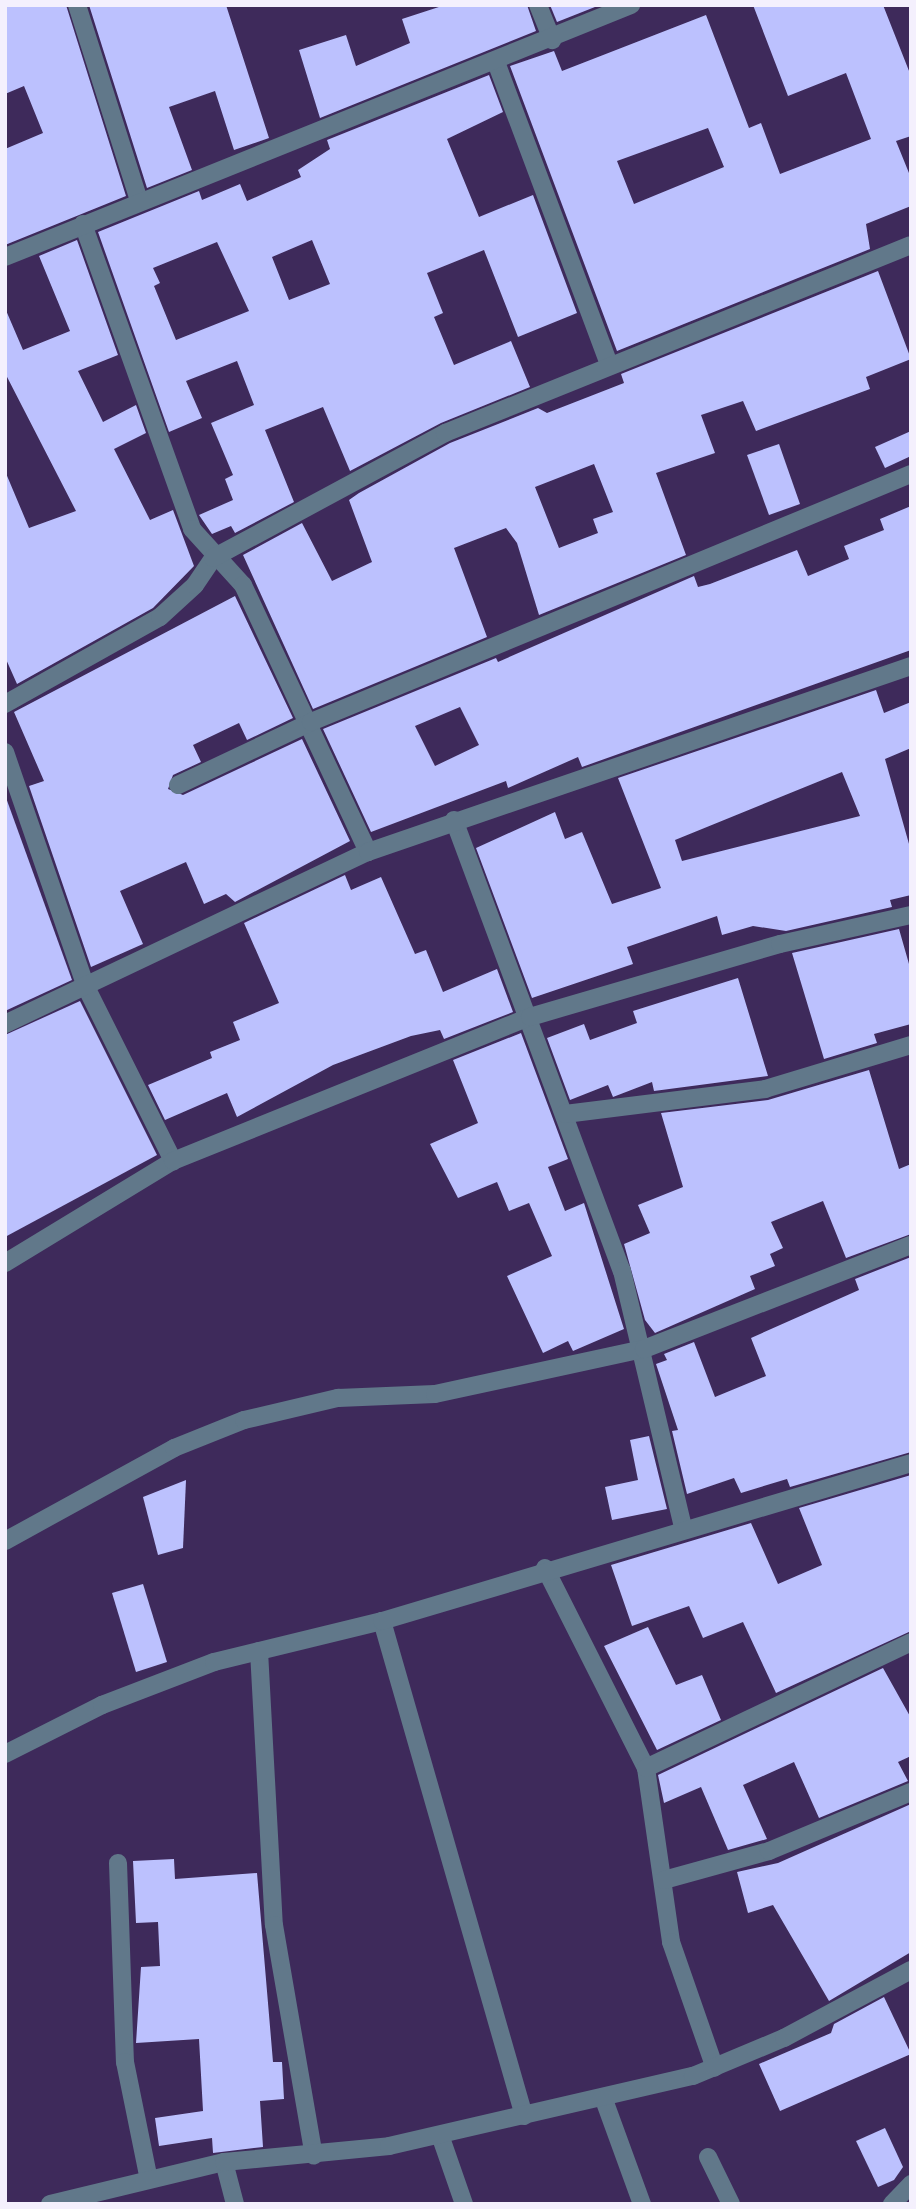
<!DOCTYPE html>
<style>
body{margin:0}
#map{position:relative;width:916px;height:2209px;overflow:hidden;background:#3e2a5b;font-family:Montserrat,sans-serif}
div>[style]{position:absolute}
.building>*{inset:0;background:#bcc1fe}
.minor>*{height:18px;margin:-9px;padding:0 9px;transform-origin:9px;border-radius:9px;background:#61788a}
span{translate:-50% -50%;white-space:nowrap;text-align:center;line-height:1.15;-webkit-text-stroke:7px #21182f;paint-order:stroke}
.frame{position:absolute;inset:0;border:7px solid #f4f0fd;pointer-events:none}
</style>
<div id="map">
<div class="building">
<div style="clip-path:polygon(5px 5px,66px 5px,126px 196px,5px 245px,5px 149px,43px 133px,24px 86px,5px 94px)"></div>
<div style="clip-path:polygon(89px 5px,226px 5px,269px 138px,234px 150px,215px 91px,169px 107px,192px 170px,147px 188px)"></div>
<div style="clip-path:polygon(445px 5px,527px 5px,536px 31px,320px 118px,299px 50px,346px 35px,356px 66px,410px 43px,402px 19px)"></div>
<div style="clip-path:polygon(550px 5px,600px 5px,557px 22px)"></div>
<div style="clip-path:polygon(evenodd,753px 5px,883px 5px,911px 76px,911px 136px,896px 141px,911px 178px,911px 206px,866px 224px,870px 249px,617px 351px,510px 66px,554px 51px,562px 71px,706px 15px,749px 128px,761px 123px,780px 174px,871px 139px,846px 73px,788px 96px,753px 5px,708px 128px,724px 167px,634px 204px,617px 161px,708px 128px)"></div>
<div style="clip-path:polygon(evenodd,489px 75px,503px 112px,447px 139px,479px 217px,533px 195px,577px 313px,518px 337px,484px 250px,427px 273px,443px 313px,434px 317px,454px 365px,511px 341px,530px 387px,441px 423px,350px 471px,323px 407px,265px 430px,294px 502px,235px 533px,231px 526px,212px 534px,199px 515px,233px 500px,225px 479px,233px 475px,211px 423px,254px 405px,237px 361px,186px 381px,202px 418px,169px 432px,98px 232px,199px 191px,202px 200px,240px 184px,247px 201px,301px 177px,298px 170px,330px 149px,327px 140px,489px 75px,312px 240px,330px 284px,289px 300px,272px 257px,312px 240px,489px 75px,217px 242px,249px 311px,176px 340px,154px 286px,160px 283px,153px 268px,217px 242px)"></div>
<div style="clip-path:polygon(77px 240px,118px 355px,78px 371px,103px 422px,136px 405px,146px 433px,114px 449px,150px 520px,173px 510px,194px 566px,153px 608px,17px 684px,5px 657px,5px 471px,29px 528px,76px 511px,5px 373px,5px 308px,23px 350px,70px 331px,39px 256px)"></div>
<div style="clip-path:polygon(evenodd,878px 271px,911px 359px,866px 377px,870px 389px,756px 431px,743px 401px,701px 415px,715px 453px,656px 473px,686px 555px,539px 615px,517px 543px,506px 528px,454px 548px,487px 637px,313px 709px,243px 555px,302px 523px,332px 581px,372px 562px,349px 500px,359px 493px,450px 443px,538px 408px,547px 413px,624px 383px,621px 374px,878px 271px,594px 464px,613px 512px,593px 519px,598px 533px,559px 548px,535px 487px,594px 464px)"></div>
<div style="clip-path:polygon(911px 431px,911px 456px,885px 468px,875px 447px)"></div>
<div style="clip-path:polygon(779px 444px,800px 504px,769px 515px,747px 455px)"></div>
<div style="clip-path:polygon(evenodd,911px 506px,911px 650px,582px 767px,578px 757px,508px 788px,506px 781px,371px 832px,323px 729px,496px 658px,498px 662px,694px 576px,698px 587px,710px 584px,797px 550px,808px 576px,849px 559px,844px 546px,884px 530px,880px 519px,911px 506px,460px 707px,479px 745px,435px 766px,415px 726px,460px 707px)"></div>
<div style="clip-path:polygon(235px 596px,293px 718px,247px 740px,239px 723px,193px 745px,201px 762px,173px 775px,168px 789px,183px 795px,302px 739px,350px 841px,235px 902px,226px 894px,204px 904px,186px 862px,120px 891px,143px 944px,91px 967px,29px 786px,44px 781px,14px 712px)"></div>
<div style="clip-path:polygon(evenodd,876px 690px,884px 713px,911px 702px,911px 748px,885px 759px,911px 851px,911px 895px,890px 900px,892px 907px,786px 931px,753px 926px,722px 935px,717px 916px,627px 947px,633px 964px,532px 998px,476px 848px,555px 812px,565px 839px,582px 832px,612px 904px,661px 888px,618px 778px,876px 690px,842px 772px,860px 816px,682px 861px,675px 840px,842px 772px)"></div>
<div style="clip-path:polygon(5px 795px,72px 980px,5px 1011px)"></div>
<div style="clip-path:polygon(345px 875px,351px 890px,381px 877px,415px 954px,426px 950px,443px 992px,497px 969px,513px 1012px,444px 1039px,440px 1030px,411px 1036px,333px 1065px,237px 1117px,227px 1093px,165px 1120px,148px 1085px,212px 1058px,210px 1052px,240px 1040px,233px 1022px,279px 1003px,244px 923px)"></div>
<div style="clip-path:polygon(899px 929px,911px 971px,911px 1024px,874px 1034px,877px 1043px,824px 1059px,792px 953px)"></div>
<div style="clip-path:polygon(738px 978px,768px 1076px,654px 1091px,652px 1082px,613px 1097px,608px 1085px,570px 1100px,547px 1038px,584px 1024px,590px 1040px,637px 1023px,633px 1011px)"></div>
<div style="clip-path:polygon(80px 1001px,157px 1155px,5px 1237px,5px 1035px)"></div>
<div style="clip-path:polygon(521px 1033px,568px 1159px,548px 1167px,565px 1211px,584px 1203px,624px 1329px,573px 1351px,568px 1341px,543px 1353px,507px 1276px,552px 1256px,529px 1203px,509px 1211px,497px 1182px,458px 1198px,430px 1144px,478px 1123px,453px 1060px)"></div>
<div style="clip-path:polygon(869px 1070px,899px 1169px,911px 1164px,911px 1234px,846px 1258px,823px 1201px,771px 1222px,783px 1248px,770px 1254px,775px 1266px,750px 1276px,755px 1289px,655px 1333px,645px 1320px,624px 1244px,650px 1233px,638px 1205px,683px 1187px,661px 1113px,768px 1100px)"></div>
<div style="clip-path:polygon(911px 1257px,911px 1452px,790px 1487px,787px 1479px,741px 1493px,734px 1478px,687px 1494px,672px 1431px,678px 1430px,656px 1364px,667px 1360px,664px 1354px,694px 1342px,715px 1397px,766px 1376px,751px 1338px,859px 1290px,855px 1279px)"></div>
<div style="clip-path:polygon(649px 1436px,667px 1509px,612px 1520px,605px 1487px,638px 1480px,630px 1440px)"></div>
<div style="clip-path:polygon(911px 1475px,911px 1631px,776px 1693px,743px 1622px,703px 1638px,689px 1606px,632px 1626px,611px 1565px,751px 1523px,778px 1584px,822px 1565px,799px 1508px)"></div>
<div style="clip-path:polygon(186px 1480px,183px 1548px,158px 1555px,143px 1497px)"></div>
<div style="clip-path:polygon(143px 1584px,167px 1662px,136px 1672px,112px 1593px)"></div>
<div style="clip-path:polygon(648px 1627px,676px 1685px,702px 1675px,721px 1720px,657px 1750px,604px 1646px)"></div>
<div style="clip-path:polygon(883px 1668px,911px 1718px,911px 1756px,898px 1762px,908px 1781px,819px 1818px,794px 1762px,743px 1785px,767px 1839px,728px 1850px,701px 1787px,664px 1803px,658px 1775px)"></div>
<div style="clip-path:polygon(911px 1804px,911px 1952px,829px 2001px,773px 1905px,748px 1913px,737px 1872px,778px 1863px)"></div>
<div style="clip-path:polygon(174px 1859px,175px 1879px,257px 1873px,273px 2062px,282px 2062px,284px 2099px,260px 2101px,263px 2147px,213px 2153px,212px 2138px,159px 2146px,155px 2118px,203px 2111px,199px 2039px,136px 2043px,141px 1967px,160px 1966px,158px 1922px,136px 1923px,133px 1861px)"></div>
<div style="clip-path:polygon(884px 1997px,911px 2054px,780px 2111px,759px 2064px,831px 2033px,834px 2024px)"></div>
<div style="clip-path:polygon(885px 2128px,903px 2167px,894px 2180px,878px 2187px,856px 2141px)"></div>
</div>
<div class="minor">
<div style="left:77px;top:5px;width:206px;rotate:72.4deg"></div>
<div style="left:538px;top:5px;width:38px;rotate:68deg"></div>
<div style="left:496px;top:62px;width:320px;rotate:69.5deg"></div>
<div style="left:83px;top:224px;width:324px;rotate:70.3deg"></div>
<div style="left:192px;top:529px;width:76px;rotate:47.7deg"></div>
<div style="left:243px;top:585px;width:295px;rotate:64.9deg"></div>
<div style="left:5px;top:257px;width:675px;rotate:-21.93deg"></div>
<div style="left:5px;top:704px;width:178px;rotate:-29.3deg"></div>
<div style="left:160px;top:617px;width:47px;rotate:-42.4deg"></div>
<div style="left:195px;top:585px;width:32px;rotate:-56deg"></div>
<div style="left:213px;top:558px;width:264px;rotate:-28.3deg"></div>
<div style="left:445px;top:433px;width:502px;rotate:-21.97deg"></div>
<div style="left:5px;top:752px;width:249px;rotate:71deg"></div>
<div style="left:86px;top:987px;width:195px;rotate:63.4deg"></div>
<div style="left:178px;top:785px;width:147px;rotate:-25.3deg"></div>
<div style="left:311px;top:722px;width:649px;rotate:-22.46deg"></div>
<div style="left:454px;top:820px;width:481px;rotate:69.6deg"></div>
<div style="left:622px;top:1271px;width:264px;rotate:76.6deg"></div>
<div style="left:5px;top:1024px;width:402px;rotate:-25.4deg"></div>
<div style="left:368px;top:852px;width:574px;rotate:-18.91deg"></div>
<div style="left:565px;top:1114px;width:202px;rotate:-7.1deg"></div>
<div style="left:765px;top:1089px;width:152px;rotate:-16.8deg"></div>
<div style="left:5px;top:1263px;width:197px;rotate:-31.3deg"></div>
<div style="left:173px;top:1161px;width:385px;rotate:-22deg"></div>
<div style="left:530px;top:1017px;width:260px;rotate:-16.3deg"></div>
<div style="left:780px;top:944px;width:134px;rotate:-12.5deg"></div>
<div style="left:5px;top:1541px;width:193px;rotate:-28.8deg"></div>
<div style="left:174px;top:1448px;width:75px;rotate:-21.8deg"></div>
<div style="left:244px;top:1420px;width:97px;rotate:-13.2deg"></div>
<div style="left:338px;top:1398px;width:97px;rotate:-2.4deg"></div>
<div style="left:435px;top:1394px;width:214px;rotate:-12.2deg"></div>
<div style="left:644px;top:1349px;width:287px;rotate:-21.3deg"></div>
<div style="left:545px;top:1568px;width:224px;rotate:63.2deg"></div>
<div style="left:646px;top:1768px;width:176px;rotate:81.8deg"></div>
<div style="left:671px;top:1942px;width:133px;rotate:70.8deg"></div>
<div style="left:382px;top:1621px;width:515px;rotate:73.99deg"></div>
<div style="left:259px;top:1651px;width:274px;rotate:86.9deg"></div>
<div style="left:274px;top:1925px;width:234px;rotate:80.2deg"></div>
<div style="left:5px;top:1754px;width:109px;rotate:-26.8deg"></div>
<div style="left:102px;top:1705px;width:120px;rotate:-21deg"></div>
<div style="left:214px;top:1662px;width:173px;rotate:-13.7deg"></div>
<div style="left:382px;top:1621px;width:552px;rotate:-16.63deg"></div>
<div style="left:646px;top:1768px;width:293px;rotate:-25.4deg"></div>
<div style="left:118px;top:1863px;width:199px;rotate:88deg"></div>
<div style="left:125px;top:2062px;width:115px;rotate:78.5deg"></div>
<div style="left:664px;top:1880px;width:109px;rotate:-15.4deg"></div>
<div style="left:769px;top:1851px;width:154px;rotate:-22.6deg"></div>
<div style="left:603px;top:2097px;width:114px;rotate:70deg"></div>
<div style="left:440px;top:2135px;width:73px;rotate:70.8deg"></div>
<div style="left:708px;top:2157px;width:52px;rotate:63.9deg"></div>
<div style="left:224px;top:2162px;width:43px;rotate:75.3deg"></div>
<div style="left:50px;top:2204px;width:179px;rotate:-13.6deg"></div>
<div style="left:224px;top:2162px;width:166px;rotate:-5.5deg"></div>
<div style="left:389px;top:2146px;width:312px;rotate:-13deg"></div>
<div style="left:693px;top:2076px;width:99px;rotate:-22.7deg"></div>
<div style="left:784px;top:2038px;width:144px;rotate:-28.2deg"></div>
<div style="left:892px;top:2204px;width:28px;rotate:-46deg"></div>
</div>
<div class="frame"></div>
</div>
